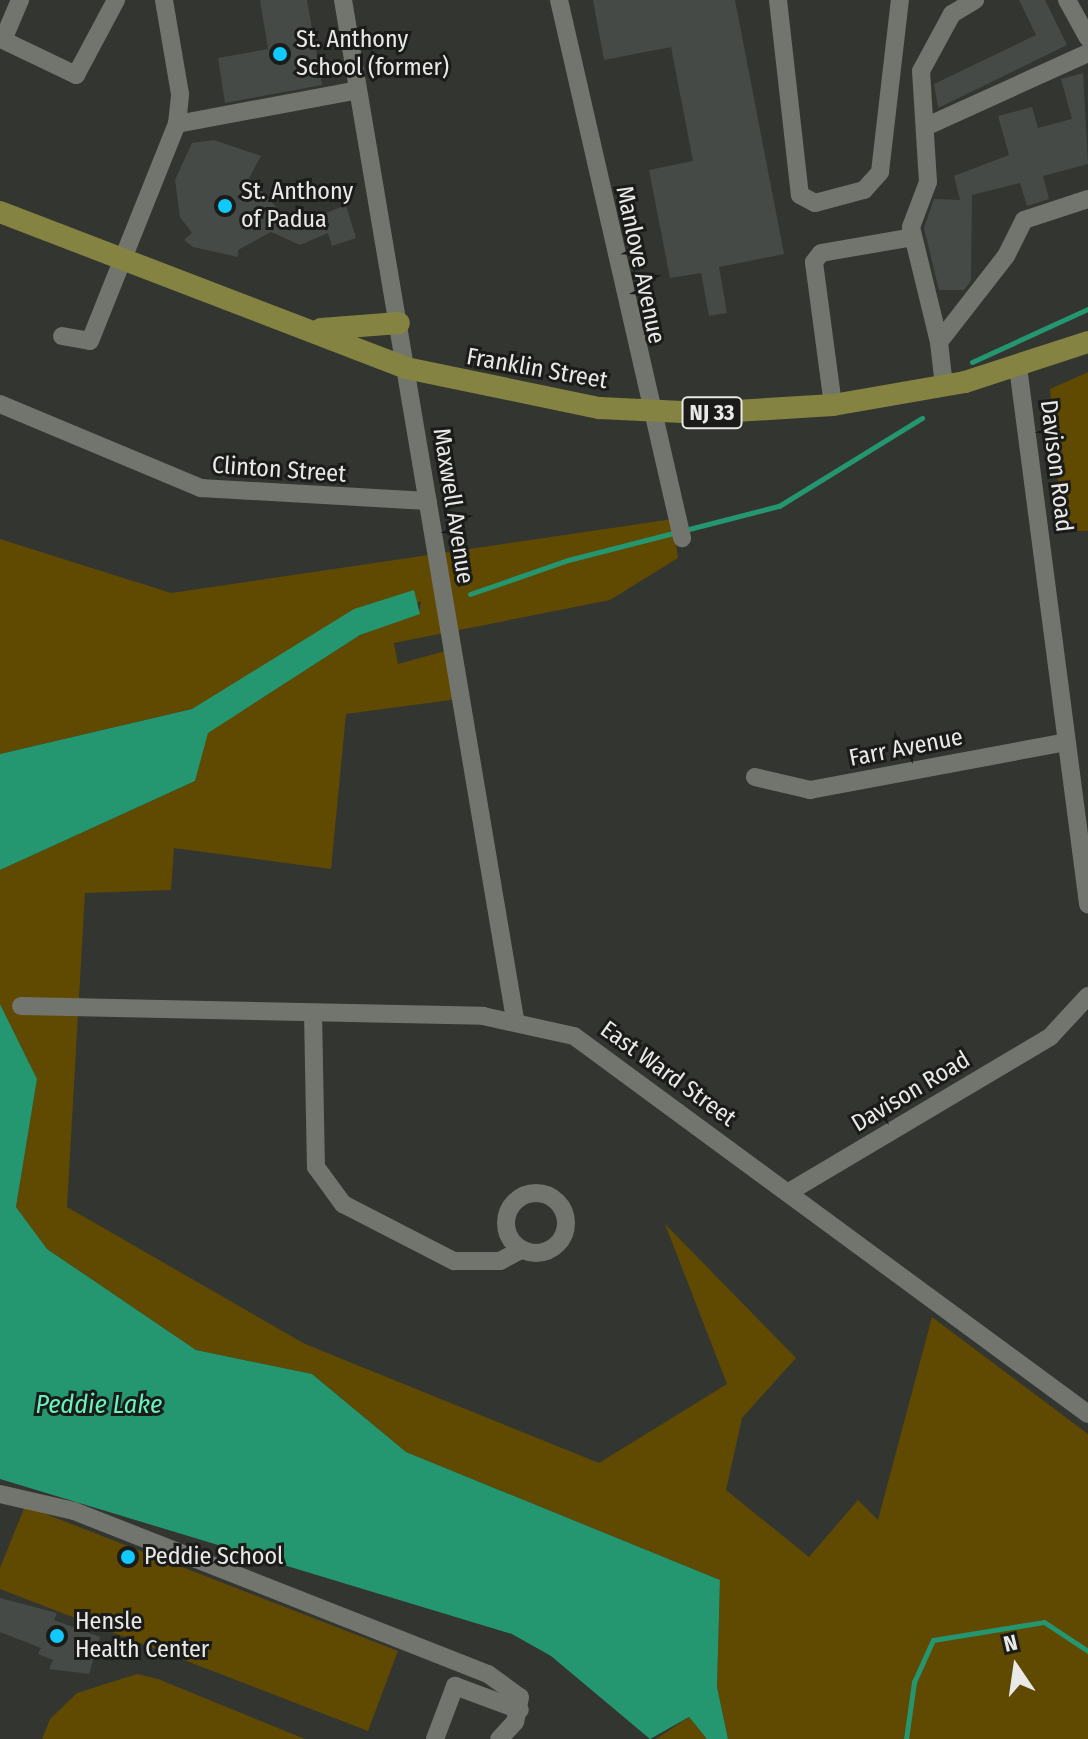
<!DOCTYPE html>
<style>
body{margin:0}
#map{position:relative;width:1088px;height:1739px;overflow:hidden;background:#333530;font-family:"Fira Sans Condensed",sans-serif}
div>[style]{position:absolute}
.green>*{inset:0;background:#604900}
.water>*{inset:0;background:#249670}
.stream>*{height:5px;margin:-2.5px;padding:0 2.5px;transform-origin:2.5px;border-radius:2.5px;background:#249670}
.building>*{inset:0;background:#464a46}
.minor>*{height:18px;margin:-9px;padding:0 9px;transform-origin:9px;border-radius:9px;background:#72756e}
.minor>.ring{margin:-9px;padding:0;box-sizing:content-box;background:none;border:18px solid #72756e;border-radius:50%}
.major>*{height:22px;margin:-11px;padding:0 11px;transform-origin:11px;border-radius:11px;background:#848341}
.dots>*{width:22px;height:22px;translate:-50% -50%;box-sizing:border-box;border:4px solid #1b1c1a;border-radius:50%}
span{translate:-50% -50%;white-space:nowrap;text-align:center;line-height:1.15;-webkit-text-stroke:6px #1b1c1a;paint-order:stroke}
.shield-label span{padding:2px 6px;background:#1b1c1a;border:2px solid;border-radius:6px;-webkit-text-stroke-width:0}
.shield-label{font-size:22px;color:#e9eae7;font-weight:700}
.poi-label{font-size:24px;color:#e9eae7}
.left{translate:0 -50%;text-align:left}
.street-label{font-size:24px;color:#e9eae7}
.water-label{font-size:26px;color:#67f5bf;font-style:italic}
.north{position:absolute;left:976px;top:1627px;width:80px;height:80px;-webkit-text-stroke:6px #1b1c1a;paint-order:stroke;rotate:347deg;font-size:22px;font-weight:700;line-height:32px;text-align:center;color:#e9eae7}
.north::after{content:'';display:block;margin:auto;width:28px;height:36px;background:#e9eae7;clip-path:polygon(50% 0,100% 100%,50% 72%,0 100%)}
</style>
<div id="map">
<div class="green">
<div style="clip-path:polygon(1088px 372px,1088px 531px,1062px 531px,1050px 389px)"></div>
<div style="clip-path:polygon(673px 519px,678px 558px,610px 600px,394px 643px,398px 664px,456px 648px,466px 698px,346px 714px,331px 869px,174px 848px,171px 890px,85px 893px,67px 1207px,305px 1344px,599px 1463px,727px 1384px,665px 1224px,796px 1358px,742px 1418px,726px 1490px,809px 1557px,858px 1500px,878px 1520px,932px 1317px,1088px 1434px,1088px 1739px,728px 1739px,717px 1687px,720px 1580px,406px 1452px,312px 1374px,196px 1350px,47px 1249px,16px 1207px,37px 1079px,0 1004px,0 870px,195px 781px,207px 733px,360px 635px,419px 614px,421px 601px,192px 709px,0 754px,0 539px,171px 593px)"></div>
<div style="clip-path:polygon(25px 1506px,398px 1651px,368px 1731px,0 1589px,0 1568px)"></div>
<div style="clip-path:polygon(137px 1674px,158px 1679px,305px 1739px,42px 1739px,50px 1719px,77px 1693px)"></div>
<div style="clip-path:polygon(689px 1717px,707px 1739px,656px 1739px)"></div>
</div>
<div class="water">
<div style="clip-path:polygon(414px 590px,420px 614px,360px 635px,208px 733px,195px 781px,0 870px,0 754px,192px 709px,354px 609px)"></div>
<div style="clip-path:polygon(0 1004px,37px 1079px,16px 1207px,47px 1249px,196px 1350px,312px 1374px,406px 1452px,720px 1580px,717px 1687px,728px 1739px,707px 1739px,689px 1717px,650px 1739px,551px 1656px,512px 1634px,0 1479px)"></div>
</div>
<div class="stream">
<div style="left:972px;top:362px;width:128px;rotate:-24.6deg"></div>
<div style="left:470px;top:594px;width:104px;rotate:-19.1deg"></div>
<div style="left:568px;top:560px;width:218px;rotate:-14.4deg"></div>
<div style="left:779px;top:506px;width:168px;rotate:-31.6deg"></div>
<div style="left:906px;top:1739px;width:58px;rotate:-82deg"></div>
<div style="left:914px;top:1682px;width:46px;rotate:-65.7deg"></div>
<div style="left:933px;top:1640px;width:112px;rotate:-9.2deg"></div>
<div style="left:1044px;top:1622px;width:53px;rotate:33.4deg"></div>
</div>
<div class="building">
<div style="clip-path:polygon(260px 0,307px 0,322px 85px,225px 103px,218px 58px,268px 49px)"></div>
<div style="clip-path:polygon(593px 0,735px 0,784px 254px,719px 267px,727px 313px,709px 316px,701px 273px,670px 278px,649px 170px,693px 161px,671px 47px,604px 60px)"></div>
<div style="clip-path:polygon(1019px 0,1045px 0,1067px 45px,938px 108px,934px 84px,1036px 35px)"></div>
<div style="clip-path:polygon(1083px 73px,1088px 164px,1043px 176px,1049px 199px,1027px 206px,1020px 183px,972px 195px,971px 281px,964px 290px,939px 290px,924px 228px,934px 199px,960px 200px,954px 176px,1009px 155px,998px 116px,1032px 107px,1038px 128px,1072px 119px,1061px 79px)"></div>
<div style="clip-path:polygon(214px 140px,261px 156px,249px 178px,294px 226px,346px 205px,356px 238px,332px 246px,328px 233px,300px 245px,271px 232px,238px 250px,238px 257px,193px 247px,184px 240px,192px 233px,180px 217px,175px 180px,192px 143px)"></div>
<div style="clip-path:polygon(0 1598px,57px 1613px,54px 1620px,100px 1637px,89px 1674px,49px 1669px,53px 1660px,38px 1654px,41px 1648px,0 1632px)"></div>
</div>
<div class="minor">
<div style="left:20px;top:0;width:43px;rotate:113deg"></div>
<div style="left:3px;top:40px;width:81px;rotate:25.6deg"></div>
<div style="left:76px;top:75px;width:85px;rotate:-61.9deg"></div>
<div style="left:343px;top:0;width:1033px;rotate:80.42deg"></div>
<div style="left:559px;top:0;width:552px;rotate:77.12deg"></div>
<div style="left:778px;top:0;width:196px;rotate:83.6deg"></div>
<div style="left:800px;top:195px;width:17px;rotate:28deg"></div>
<div style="left:815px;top:203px;width:51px;rotate:-14.9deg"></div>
<div style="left:864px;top:190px;width:24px;rotate:-48deg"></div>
<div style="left:880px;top:172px;width:173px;rotate:-83.4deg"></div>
<div style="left:1067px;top:0;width:43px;rotate:61.1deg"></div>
<div style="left:177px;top:124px;width:184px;rotate:-10.6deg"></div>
<div style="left:925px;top:127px;width:179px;rotate:-24.4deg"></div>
<div style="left:62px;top:336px;width:28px;rotate:10deg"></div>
<div style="left:90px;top:341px;width:234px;rotate:-68.2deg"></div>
<div style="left:177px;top:124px;width:30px;rotate:-84deg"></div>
<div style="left:180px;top:94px;width:95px;rotate:-99.7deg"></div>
<div style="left:939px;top:342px;width:118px;rotate:-103.7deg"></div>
<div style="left:911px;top:227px;width:48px;rotate:-69.3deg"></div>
<div style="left:928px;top:182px;width:111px;rotate:-93.6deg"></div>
<div style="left:921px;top:71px;width:65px;rotate:-61.5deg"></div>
<div style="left:952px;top:14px;width:27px;rotate:-31deg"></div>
<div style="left:1018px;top:367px;width:542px;rotate:82.57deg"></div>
<div style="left:944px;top:386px;width:44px;rotate:-96.5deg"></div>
<div style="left:939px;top:342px;width:109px;rotate:-52.1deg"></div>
<div style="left:1006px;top:256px;width:40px;rotate:-63.4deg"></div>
<div style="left:1024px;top:220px;width:67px;rotate:-18.2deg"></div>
<div style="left:0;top:404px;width:218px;rotate:22.7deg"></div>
<div style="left:201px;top:488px;width:227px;rotate:3.3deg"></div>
<div style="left:833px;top:405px;width:144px;rotate:-97.6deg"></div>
<div style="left:814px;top:262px;width:11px;rotate:-52deg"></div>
<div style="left:821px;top:253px;width:93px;rotate:-9.9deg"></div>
<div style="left:755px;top:777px;width:57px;rotate:13.3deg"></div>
<div style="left:810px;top:790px;width:261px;rotate:-10.6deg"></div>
<div style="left:21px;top:1006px;width:462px;rotate:1.2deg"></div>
<div style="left:483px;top:1016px;width:93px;rotate:12.4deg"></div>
<div style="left:574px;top:1036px;width:638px;rotate:36.33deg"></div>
<div style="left:313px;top:1013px;width:154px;rotate:88.9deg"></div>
<div style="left:316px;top:1167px;width:46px;rotate:53.9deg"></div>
<div style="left:343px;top:1204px;width:125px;rotate:27.2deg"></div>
<div style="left:454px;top:1261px;width:46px"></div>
<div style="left:500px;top:1261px;width:24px;rotate:-28deg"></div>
<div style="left:789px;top:1192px;width:304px;rotate:-30.7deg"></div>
<div style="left:1050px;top:1037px;width:56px;rotate:-47.2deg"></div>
<div class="ring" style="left:506px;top:1193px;width:42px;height:42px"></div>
<div style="left:0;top:1494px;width:76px;rotate:12.9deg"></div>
<div style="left:74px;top:1511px;width:445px;rotate:21.5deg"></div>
<div style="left:488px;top:1674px;width:39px;rotate:36deg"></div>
<div style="left:520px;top:1697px;width:25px;rotate:101deg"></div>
<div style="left:515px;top:1722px;width:23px;rotate:133deg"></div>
<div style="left:435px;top:1739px;width:57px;rotate:-69.3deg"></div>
<div style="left:455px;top:1686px;width:69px;rotate:20.3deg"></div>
</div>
<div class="major">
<div style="left:0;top:212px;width:435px;rotate:21deg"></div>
<div style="left:406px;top:368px;width:198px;rotate:11.7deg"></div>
<div style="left:600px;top:408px;width:103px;rotate:2.8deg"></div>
<div style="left:703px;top:413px;width:130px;rotate:-3.5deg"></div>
<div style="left:833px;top:405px;width:134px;rotate:-9.9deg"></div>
<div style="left:965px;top:382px;width:129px;rotate:-18deg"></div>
<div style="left:321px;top:329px;width:78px;rotate:-4.4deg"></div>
</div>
<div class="dots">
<div style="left:280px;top:54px;background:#0fcafa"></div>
<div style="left:225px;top:206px;background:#0fcafa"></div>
<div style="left:128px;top:1557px;background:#0fcafa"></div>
<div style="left:57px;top:1636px;background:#0fcafa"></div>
</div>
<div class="shield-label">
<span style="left:712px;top:413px">NJ 33</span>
</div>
<div class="poi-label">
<span class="left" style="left:296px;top:54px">St. Anthony<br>School (former)</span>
<span class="left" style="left:241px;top:206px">St. Anthony<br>of Padua</span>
<span class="left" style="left:144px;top:1557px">Peddie School</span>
<span class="left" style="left:75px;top:1636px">Hensle<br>Health Center</span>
</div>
<div class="street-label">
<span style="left:640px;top:265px;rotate:78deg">Manlove Avenue</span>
<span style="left:537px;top:369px;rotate:10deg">Franklin Street</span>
<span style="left:1056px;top:466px;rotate:83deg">Davison Road</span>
<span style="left:279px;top:470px;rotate:4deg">Clinton Street</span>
<span style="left:453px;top:506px;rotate:81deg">Maxwell Avenue</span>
<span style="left:906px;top:748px;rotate:-11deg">Farr Avenue</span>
<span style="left:668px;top:1074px;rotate:36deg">East Ward Street</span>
<span style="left:911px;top:1092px;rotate:-31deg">Davison Road</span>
</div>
<div class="water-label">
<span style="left:99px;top:1405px">Peddie Lake</span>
</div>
<div class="north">N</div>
</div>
